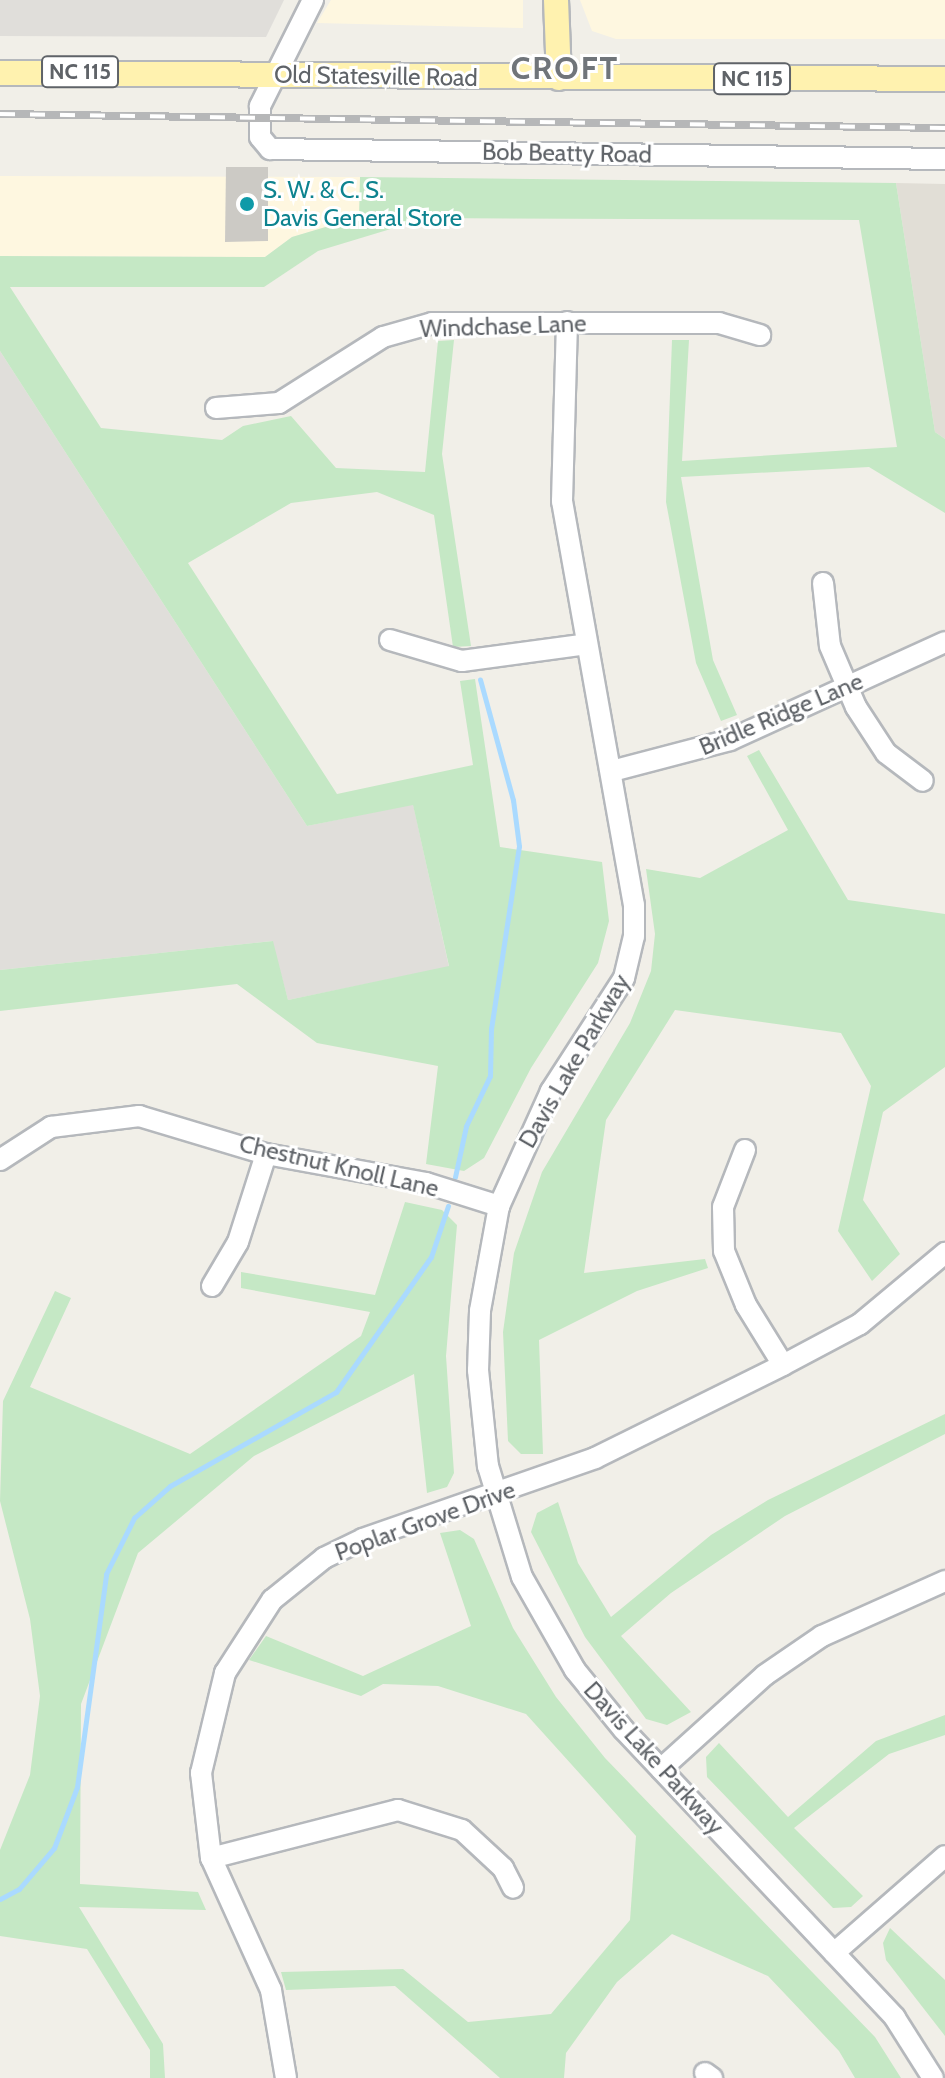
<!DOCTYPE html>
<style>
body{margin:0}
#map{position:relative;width:945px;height:2078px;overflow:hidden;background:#f1efe8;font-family:Cabin,sans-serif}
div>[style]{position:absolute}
.commercial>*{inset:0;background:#fef7e0}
.industrial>*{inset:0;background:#e0deda}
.education>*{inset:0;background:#e1ded6}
.green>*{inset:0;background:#c5e8c5}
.stream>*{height:5px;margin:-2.5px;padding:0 2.5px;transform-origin:2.5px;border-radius:2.5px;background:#aadaff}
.building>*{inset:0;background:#cccac5}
.roads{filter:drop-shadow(2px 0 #b5b8bc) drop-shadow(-2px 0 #b5b8bc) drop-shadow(0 2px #b5b8bc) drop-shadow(0 -2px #b5b8bc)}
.minor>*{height:20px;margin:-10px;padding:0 10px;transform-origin:10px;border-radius:10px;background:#fff}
.major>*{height:24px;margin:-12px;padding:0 12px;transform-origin:12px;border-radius:12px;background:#fff2af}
.rail>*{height:8px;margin-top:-4px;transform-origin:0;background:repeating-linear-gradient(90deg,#fff 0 15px,#b6b7b8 0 30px);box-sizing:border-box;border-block:2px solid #b6b7b8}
.dots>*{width:22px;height:22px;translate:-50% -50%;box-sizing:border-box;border:4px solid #fff;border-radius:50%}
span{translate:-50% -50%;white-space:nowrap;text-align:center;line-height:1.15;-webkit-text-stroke:6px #fff;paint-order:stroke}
.shield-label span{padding:2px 6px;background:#fff;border:2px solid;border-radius:6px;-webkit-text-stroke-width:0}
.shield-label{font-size:22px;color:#5f6368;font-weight:700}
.street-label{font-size:24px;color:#5f6368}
.culture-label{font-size:24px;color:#0d838f}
.left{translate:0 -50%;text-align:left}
.district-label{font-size:32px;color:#70757a;font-weight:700;letter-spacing:2px}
</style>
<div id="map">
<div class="commercial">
<div style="clip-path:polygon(331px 0,523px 0,523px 28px,317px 23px)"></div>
<div style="clip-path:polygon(580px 0,945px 0,945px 39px,616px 39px,592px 31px)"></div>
<div style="clip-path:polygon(0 176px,360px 177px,360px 217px,292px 237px,265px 257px,0 256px)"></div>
</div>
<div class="industrial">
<div style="clip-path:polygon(0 0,284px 0,266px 37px,0 36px)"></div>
<div style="clip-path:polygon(0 351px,307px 826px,413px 804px,449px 967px,288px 1000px,272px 941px,0 970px)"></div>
</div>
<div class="education">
<div style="clip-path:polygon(896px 183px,945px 184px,945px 439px,935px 432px)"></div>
</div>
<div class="green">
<div style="clip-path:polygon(360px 177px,896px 183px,935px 432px,945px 439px,945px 513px,869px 467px,681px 477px,713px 660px,737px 715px,721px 721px,696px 663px,666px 502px,672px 340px,689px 340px,682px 461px,897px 447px,859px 220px,427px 218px,318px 251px,264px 287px,10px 287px,101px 428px,222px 440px,243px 426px,291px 416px,336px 468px,425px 472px,438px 341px,454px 340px,442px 454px,471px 646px,453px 647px,434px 515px,377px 492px,291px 503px,188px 563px,337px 794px,473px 765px,460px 681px,475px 679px,500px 847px,602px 862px,609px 921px,598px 963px,531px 1068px,484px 1158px,464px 1171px,426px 1164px,438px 1066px,317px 1043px,237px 984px,0 1011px,0 970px,273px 941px,288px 1000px,449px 966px,413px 805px,307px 826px,0 351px,0 256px,265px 257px,292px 237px,359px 217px)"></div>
<div style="clip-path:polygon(759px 750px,848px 900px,945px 914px,945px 1067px,883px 1112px,863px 1200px,900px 1254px,872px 1281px,838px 1231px,871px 1086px,841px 1033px,675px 1010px,606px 1120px,584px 1273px,705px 1259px,708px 1268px,637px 1291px,539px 1340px,543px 1454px,521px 1454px,508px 1441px,503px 1332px,514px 1253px,542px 1172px,630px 1023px,651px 971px,655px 934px,646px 869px,700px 878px,788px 830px,747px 756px)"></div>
<div style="clip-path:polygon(405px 1202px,442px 1210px,457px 1225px,446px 1356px,454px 1473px,447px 1487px,427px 1493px,414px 1374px,254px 1456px,138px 1553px,81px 1704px,80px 1884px,198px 1892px,206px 1910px,79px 1907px,163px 2044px,165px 2078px,150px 2078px,150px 2050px,87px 1949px,0 1936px,0 1850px,30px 1775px,40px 1696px,30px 1619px,0 1501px,3px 1401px,55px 1291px,71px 1298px,30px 1387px,190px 1454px,361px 1336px,370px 1312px,241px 1288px,241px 1272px,375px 1295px)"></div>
<div style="clip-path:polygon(945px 1414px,945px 1434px,785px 1516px,671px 1593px,621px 1636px,691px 1712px,667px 1725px,646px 1719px,585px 1637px,531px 1532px,537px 1513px,558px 1502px,578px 1563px,611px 1617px,711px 1535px,768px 1500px)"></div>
<div style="clip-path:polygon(460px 1530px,474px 1539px,513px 1628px,556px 1697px,605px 1758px,875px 2037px,901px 2078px,855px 2078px,839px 2051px,768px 1976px,672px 1934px,617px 1982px,566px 2053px,564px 2078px,500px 2078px,395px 1986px,286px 1990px,281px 1972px,403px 1969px,468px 2022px,551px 2014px,630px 1920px,636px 1836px,526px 1714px,438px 1686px,383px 1684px,361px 1696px,249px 1660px,266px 1636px,363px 1676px,471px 1626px,440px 1533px)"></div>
<div style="clip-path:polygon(945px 1715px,945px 1735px,889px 1754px,794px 1828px,863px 1896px,851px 1907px,833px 1908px,707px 1777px,706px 1757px,719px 1743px,788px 1817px,876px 1741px)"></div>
<div style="clip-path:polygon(890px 1928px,945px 1980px,945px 2036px,886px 1960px,883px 1943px)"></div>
</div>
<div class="stream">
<div style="left:455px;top:1177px;width:52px;rotate:-77.8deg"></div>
<div style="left:466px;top:1126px;width:55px;rotate:-64.4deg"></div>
<div style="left:490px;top:1076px;width:47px;rotate:-88.8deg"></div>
<div style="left:491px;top:1029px;width:185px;rotate:-81.3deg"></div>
<div style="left:519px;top:846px;width:46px;rotate:-97.4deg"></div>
<div style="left:513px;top:800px;width:125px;rotate:-105.3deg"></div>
<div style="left:0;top:1899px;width:21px;rotate:-28deg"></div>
<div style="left:19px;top:1889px;width:54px;rotate:-49.5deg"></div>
<div style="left:54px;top:1848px;width:65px;rotate:-69.3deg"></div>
<div style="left:77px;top:1787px;width:215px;rotate:-82.2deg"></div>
<div style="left:106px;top:1574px;width:63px;rotate:-63.4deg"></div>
<div style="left:134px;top:1518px;width:48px;rotate:-41.6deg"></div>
<div style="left:170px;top:1486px;width:191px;rotate:-29.5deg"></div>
<div style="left:336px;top:1392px;width:165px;rotate:-54.9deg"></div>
<div style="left:431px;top:1257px;width:54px;rotate:-71.6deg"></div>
</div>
<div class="building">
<div style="clip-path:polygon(226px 167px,268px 167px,268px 241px,225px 242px)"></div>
</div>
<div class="roads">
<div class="minor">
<div style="left:313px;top:0;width:119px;rotate:116.6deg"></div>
<div style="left:260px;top:106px;width:31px;rotate:90deg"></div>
<div style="left:260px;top:137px;width:16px;rotate:50deg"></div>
<div style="left:270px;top:149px;width:675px;rotate:0.85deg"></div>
<div style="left:567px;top:322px;width:179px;rotate:91.6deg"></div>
<div style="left:562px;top:501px;width:410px;rotate:79.9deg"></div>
<div style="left:634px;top:905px;width:31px;rotate:90deg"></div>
<div style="left:634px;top:936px;width:43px;rotate:103.4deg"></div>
<div style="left:624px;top:978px;width:135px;rotate:122.9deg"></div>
<div style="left:551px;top:1091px;width:126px;rotate:114.3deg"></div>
<div style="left:499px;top:1206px;width:107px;rotate:100.3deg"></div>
<div style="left:480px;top:1311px;width:59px;rotate:91.9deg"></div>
<div style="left:478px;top:1370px;width:97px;rotate:84.1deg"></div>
<div style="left:488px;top:1466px;width:116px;rotate:73deg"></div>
<div style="left:522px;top:1577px;width:107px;rotate:60.3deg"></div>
<div style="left:575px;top:1670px;width:77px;rotate:50.8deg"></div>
<div style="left:624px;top:1730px;width:395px;rotate:46.7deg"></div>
<div style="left:895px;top:2018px;width:71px;rotate:57.7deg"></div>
<div style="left:216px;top:408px;width:63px;rotate:-4.5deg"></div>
<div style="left:279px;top:403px;width:123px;rotate:-32.4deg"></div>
<div style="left:383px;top:337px;width:51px;rotate:-15.9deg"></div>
<div style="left:432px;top:323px;width:287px"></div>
<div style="left:719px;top:323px;width:43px;rotate:16.3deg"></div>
<div style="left:823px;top:583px;width:63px;rotate:83.7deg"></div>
<div style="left:830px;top:646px;width:66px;rotate:66.9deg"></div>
<div style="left:856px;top:707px;width:55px;rotate:56.9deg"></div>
<div style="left:886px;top:753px;width:46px;rotate:37.1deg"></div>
<div style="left:390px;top:640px;width:75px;rotate:16.3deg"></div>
<div style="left:462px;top:661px;width:126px;rotate:-7.7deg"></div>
<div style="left:612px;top:771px;width:122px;rotate:-14.7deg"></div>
<div style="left:730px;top:740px;width:236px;rotate:-24.5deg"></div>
<div style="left:745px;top:1150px;width:61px;rotate:111.1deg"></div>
<div style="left:723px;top:1207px;width:44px;rotate:88.7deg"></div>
<div style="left:724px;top:1251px;width:58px;rotate:67.8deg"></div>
<div style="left:746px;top:1305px;width:70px;rotate:58.3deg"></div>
<div style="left:0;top:1160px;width:61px;rotate:-32.9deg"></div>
<div style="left:51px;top:1127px;width:89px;rotate:-7.1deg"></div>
<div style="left:139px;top:1116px;width:133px;rotate:16.7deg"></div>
<div style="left:266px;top:1154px;width:163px;rotate:10.3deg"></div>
<div style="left:426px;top:1183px;width:77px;rotate:17.5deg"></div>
<div style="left:212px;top:1286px;width:51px;rotate:-59.4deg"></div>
<div style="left:238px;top:1242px;width:92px;rotate:-72.3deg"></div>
<div style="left:661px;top:1769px;width:140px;rotate:-42.1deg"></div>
<div style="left:765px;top:1675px;width:69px;rotate:-34.4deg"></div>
<div style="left:822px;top:1636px;width:135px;rotate:-24.1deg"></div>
<div style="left:211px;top:1858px;width:193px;rotate:-14.4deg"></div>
<div style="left:398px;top:1810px;width:67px;rotate:17.4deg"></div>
<div style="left:462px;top:1830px;width:56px;rotate:42.8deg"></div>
<div style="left:503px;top:1868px;width:22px;rotate:63deg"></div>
<div style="left:834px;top:1953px;width:147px;rotate:-41.1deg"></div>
<div style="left:705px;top:2073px;width:9px;rotate:36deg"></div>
<div style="left:286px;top:2078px;width:89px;rotate:-99.7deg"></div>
<div style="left:271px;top:1990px;width:145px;rotate:-114.4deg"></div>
<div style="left:211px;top:1858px;width:86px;rotate:-96.7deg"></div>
<div style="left:201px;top:1773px;width:103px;rotate:-76.5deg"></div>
<div style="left:225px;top:1673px;width:87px;rotate:-57.2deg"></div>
<div style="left:272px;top:1600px;width:67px;rotate:-38.9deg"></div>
<div style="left:324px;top:1558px;width:43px;rotate:-26deg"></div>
<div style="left:363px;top:1539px;width:246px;rotate:-19.2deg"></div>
<div style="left:595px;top:1458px;width:210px;rotate:-26.3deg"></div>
<div style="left:783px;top:1365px;width:87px;rotate:-28deg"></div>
<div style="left:860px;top:1324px;width:111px;rotate:-39.9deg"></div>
</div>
<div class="major">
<div style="left:556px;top:0;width:78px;rotate:87.8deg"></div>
<div style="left:0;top:73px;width:945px;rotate:0.36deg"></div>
</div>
</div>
<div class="rail">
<div style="left:0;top:114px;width:945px;rotate:0.85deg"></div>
</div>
<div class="dots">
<div style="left:247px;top:204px;background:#0f9aa8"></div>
</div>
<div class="shield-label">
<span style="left:80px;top:72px">NC 115</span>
<span style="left:752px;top:79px">NC 115</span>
</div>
<div class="street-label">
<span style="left:376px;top:76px;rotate:1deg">Old Statesville Road</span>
<span style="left:567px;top:153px;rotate:1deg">Bob Beatty Road</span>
<span style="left:503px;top:326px;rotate:-2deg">Windchase Lane</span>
<span style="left:781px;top:714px;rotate:-23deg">Bridle Ridge Lane</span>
<span style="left:574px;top:1061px;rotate:-60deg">Davis Lake Parkway</span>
<span style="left:339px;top:1166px;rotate:13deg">Chestnut Knoll Lane</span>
<span style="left:425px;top:1521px;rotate:-20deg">Poplar Grove Drive</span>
<span style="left:654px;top:1758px;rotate:48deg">Davis Lake Parkway</span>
</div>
<div class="culture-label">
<span class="left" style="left:263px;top:204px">S. W. &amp; C. S.<br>Davis General Store</span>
</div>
<div class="district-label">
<span style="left:565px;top:68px">CROFT</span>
</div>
</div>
